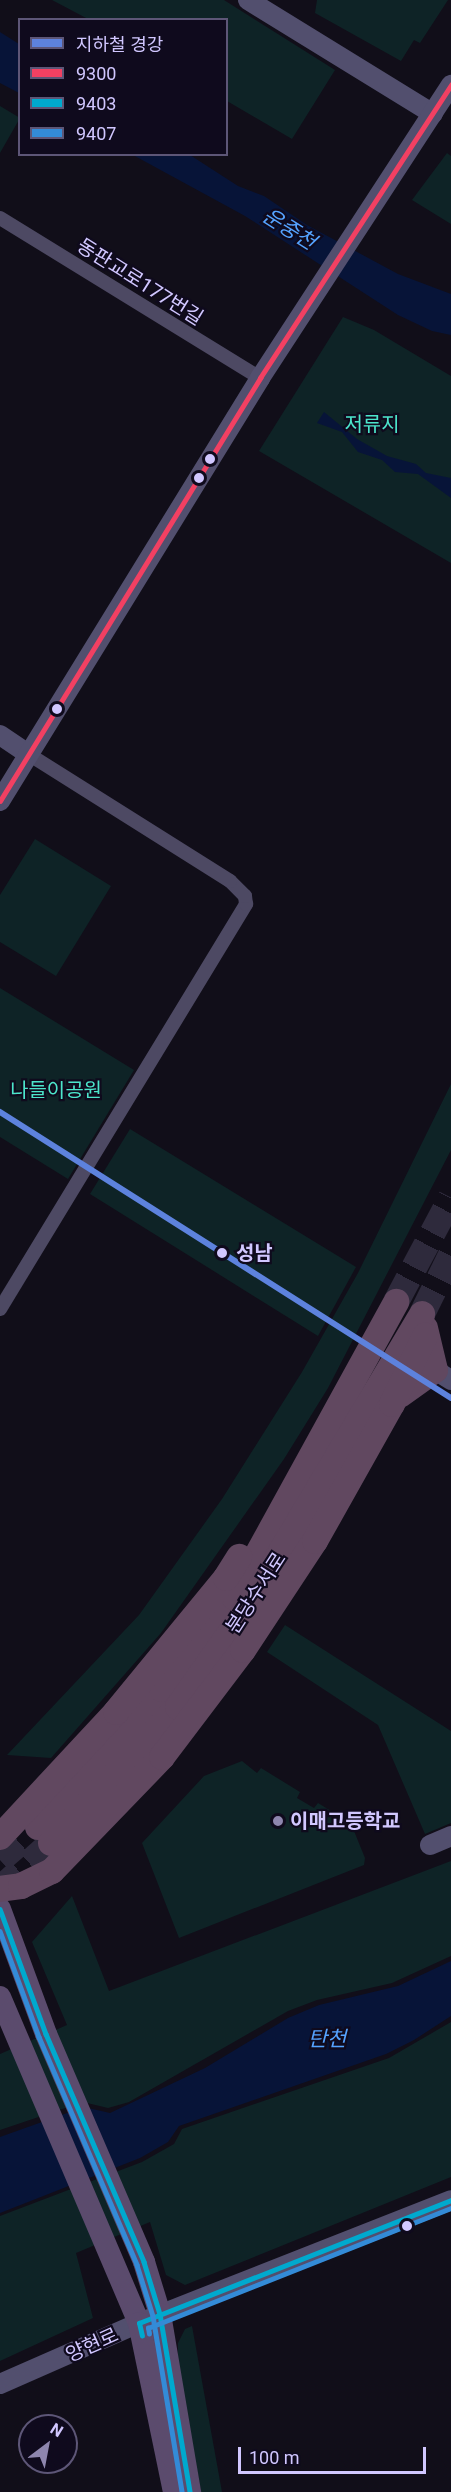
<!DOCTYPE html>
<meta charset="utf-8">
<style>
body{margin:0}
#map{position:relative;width:451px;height:2492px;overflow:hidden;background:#110e19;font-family:Roboto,"Noto Sans KR",sans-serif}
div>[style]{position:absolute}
.green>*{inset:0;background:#0e2326}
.water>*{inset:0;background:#071438}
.highway-tunnel>*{height:26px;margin-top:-13px;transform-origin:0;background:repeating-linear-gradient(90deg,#2e2a3c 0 26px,transparent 0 39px)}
.street>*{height:14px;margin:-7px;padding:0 7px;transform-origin:7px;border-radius:7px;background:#4d4963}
.secondary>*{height:20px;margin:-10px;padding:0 10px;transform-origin:10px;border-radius:10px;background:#524f6e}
.primary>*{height:22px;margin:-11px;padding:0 11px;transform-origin:11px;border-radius:11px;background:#5b4b6d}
.highway>*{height:26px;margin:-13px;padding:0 13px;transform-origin:13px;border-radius:13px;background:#614860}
.bus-1>*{height:4.5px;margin:-2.25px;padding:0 2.25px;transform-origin:2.25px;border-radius:2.25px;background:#f24062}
.bus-2>*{height:4.5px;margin:-2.25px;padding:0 2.25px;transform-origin:2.25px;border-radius:2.25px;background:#00a9ce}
.bus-3>*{height:4.5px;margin:-2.25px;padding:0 2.25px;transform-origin:2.25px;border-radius:2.25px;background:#338bd7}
.metro-1>*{height:6px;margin:-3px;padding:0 3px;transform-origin:3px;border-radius:3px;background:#5d82dd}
.dots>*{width:16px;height:16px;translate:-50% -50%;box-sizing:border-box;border:3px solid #0f0a1d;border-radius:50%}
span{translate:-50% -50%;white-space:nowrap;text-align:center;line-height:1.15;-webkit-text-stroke:4.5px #0f0a1d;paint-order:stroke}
.street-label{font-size:20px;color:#d1c7ff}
.park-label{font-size:20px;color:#4ce5cb}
.stop-label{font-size:20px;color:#d1c7ff;font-weight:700}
.left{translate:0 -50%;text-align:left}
.poi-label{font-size:20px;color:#d1c7ff;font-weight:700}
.water-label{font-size:21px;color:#55a3ff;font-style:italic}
.legend{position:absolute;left:18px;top:18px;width:210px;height:138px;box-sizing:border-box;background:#0f0a1d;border:2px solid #5d5677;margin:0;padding:8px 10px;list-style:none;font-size:18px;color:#d1c7ff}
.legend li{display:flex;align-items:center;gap:12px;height:30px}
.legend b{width:30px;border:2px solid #5d5677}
.north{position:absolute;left:18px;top:2414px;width:60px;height:60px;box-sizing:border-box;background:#0f0a1d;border:2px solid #5d5677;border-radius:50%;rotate:32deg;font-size:16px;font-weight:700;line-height:24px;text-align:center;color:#d1c7ff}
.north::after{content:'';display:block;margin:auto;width:21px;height:27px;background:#8e86ae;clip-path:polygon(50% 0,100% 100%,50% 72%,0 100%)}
.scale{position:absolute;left:238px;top:2447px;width:188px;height:27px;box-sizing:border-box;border:3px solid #d1c7ff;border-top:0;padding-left:8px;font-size:18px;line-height:21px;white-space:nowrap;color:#d1c7ff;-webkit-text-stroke:4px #0f0a1d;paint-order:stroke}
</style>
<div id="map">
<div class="green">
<div style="clip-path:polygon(52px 0,224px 0,335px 70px,292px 139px,227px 101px,226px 20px,88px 19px)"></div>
<div style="clip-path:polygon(317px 0,448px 0,420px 43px,414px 40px,401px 61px,315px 13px)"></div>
<div style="clip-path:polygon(0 106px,20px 118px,0 153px)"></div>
<div style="clip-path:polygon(447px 153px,451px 156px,451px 224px,412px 200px)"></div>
<div style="clip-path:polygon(343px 317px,374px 330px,451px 376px,451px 563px,259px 451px)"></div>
<div style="clip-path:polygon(35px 839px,111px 886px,56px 976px,0 942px,0 895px)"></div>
<div style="clip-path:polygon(0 988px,134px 1070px,68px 1179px,0 1137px)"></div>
<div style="clip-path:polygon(451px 1084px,451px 1150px,328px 1388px,284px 1459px,161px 1633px,51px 1758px,7px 1755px,139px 1615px,222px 1499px,302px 1372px,358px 1273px)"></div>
<div style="clip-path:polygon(130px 1129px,356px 1267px,318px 1336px,90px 1194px)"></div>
<div style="clip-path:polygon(285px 1625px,451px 1731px,451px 1823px,425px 1834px,378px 1725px,267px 1652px)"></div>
<div style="clip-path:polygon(242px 1761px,257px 1773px,261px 1768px,300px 1792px,297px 1798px,314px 1808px,318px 1803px,349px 1822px,346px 1828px,354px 1831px,365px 1858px,364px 1865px,179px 1938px,142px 1843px,204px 1776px)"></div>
<div style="clip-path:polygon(451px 1861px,451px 1956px,392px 1983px,317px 2000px,288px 2011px,129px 2102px,108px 2108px,83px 2102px,0 2130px,0 2054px,67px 2025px,32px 1942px,72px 1896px,109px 1991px)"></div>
<div style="clip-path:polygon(451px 2022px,451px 2177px,185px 2285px,166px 2275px,150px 2222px,76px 2253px,93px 2318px,0 2361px,0 2216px,142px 2162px,174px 2144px,182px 2129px,389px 2058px)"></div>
<div style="clip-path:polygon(192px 2326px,222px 2492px,201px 2492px,178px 2364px,178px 2343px,185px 2329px)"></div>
</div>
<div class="water">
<div style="clip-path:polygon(0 32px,19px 44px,19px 93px,0 83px)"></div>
<div style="clip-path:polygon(133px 155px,190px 155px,238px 186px,264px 196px,307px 225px,398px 274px,451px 294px,451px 335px,432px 331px,398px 315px,245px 216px)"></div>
<div style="clip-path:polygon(324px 412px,357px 439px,387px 456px,416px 464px,426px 473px,451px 478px,451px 498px,418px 474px,395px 472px,382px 460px,358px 452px,342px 432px,317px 423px)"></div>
<div style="clip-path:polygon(451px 1961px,451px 2016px,414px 2040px,386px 2054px,179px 2126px,168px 2142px,140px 2158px,0 2213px,0 2137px,84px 2107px,110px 2113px,205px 2068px,288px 2018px,319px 2005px,398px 1986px)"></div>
</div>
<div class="highway-tunnel">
<div style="left:396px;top:1302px;width:118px;rotate:-62.1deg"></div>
<div style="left:422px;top:1314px;width:66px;rotate:-63.8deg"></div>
<div style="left:0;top:1860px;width:50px;rotate:-41deg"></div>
<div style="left:0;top:1889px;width:69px;rotate:-42deg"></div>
</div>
<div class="street">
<div style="left:0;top:218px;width:305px;rotate:31.6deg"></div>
<div style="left:0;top:1309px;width:474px;rotate:-58.7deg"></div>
<div style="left:246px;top:904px;width:8px;rotate:-97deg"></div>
<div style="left:245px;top:896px;width:21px;rotate:-135deg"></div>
<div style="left:230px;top:881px;width:239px;rotate:-147.8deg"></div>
</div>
<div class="secondary">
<div style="left:248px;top:0;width:217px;rotate:31.6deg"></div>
<div style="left:0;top:735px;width:34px;rotate:34deg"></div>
<div style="left:0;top:801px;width:497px;rotate:-58.4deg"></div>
<div style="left:260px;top:378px;width:350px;rotate:-56.9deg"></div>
<div style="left:435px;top:1370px;width:19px;rotate:32deg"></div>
<div style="left:430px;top:1845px;width:23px;rotate:-23deg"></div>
<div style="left:0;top:2384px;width:152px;rotate:-23.7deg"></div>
<div style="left:139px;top:2323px;width:335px;rotate:-21.5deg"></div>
</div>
<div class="primary">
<div style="left:0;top:1909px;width:133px;rotate:69.8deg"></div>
<div style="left:46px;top:2034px;width:248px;rotate:66.7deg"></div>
<div style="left:144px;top:2262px;width:54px;rotate:72.9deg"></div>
<div style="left:160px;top:2314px;width:181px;rotate:80.4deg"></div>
<div style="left:0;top:1997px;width:354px;rotate:66.9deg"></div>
<div style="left:139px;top:2323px;width:173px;rotate:78.3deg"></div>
</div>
<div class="highway">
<div style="left:400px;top:1395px;width:43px;rotate:-35.5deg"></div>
<div style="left:435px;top:1370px;width:43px;rotate:-103.4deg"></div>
<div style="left:38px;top:1827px;width:186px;rotate:-48.1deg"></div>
<div style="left:162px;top:1689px;width:117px;rotate:-52deg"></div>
<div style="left:234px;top:1597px;width:337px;rotate:-61.2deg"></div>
<div style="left:0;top:1837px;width:171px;rotate:-47.1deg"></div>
<div style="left:116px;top:1712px;width:173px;rotate:-50.6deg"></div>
<div style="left:226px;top:1578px;width:25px;rotate:-58deg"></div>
<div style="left:51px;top:1843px;width:186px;rotate:-47deg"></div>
<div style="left:178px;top:1707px;width:120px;rotate:-54.9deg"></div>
<div style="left:247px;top:1609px;width:343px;rotate:-59.3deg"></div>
<div style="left:0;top:1889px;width:21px;rotate:-8deg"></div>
<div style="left:21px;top:1886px;width:34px;rotate:-26deg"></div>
<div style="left:52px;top:1871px;width:158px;rotate:-46deg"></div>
<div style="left:162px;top:1757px;width:134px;rotate:-52.9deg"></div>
<div style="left:243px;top:1650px;width:131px;rotate:-56.6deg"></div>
<div style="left:315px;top:1541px;width:157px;rotate:-60.7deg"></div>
<div style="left:392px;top:1404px;width:76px;rotate:-64.1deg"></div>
</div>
<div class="bus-1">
<div style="left:0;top:801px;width:497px;rotate:-58.4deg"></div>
<div style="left:260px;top:378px;width:350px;rotate:-56.9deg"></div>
</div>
<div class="bus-2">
<div style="left:0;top:1909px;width:133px;rotate:69.8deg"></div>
<div style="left:46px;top:2034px;width:248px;rotate:66.7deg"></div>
<div style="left:144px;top:2262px;width:54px;rotate:72.9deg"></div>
<div style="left:160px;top:2314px;width:181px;rotate:80.4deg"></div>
<div style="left:142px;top:2336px;width:13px;rotate:-103deg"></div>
<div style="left:139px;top:2323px;width:335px;rotate:-21.5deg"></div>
</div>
<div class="bus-3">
<div style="left:0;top:1931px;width:113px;rotate:69.8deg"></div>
<div style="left:39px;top:2037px;width:248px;rotate:66.7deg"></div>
<div style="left:137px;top:2265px;width:53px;rotate:72.6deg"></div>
<div style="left:153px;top:2316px;width:178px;rotate:80.6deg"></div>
<div style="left:149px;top:2334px;width:6px;rotate:-99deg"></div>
<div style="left:148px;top:2328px;width:326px;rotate:-21.6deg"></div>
</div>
<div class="metro-1">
<div style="left:0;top:1112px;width:534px;rotate:32.38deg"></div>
</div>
<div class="dots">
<div style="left:210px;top:459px;background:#d1c7ff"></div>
<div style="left:199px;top:478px;background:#d1c7ff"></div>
<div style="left:57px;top:709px;background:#d1c7ff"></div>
<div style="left:222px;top:1253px;background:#d1c7ff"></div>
<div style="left:278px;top:1821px;background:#8e86ae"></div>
<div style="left:407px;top:2226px;background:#d1c7ff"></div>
</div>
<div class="street-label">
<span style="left:140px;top:282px;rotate:32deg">동판교로177번길</span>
<span style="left:256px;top:1593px;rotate:-57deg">분당수서로</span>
<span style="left:92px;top:2345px;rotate:-24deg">양현로</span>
</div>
<div class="park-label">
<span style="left:372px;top:424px">저류지</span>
<span style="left:56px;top:1090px">나들이공원</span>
</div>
<div class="stop-label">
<span class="left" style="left:236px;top:1253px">성남</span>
</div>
<div class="poi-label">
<span class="left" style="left:290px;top:1821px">이매고등학교</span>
</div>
<div class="water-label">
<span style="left:289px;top:229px;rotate:32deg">운중천</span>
<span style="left:327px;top:2039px">탄천</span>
</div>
<ul class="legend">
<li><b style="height:8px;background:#5d82dd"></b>지하철 경강</li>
<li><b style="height:8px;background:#f24062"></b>9300</li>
<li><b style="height:8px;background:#00a9ce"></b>9403</li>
<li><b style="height:8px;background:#338bd7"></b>9407</li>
</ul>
<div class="north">N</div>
<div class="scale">100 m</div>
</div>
